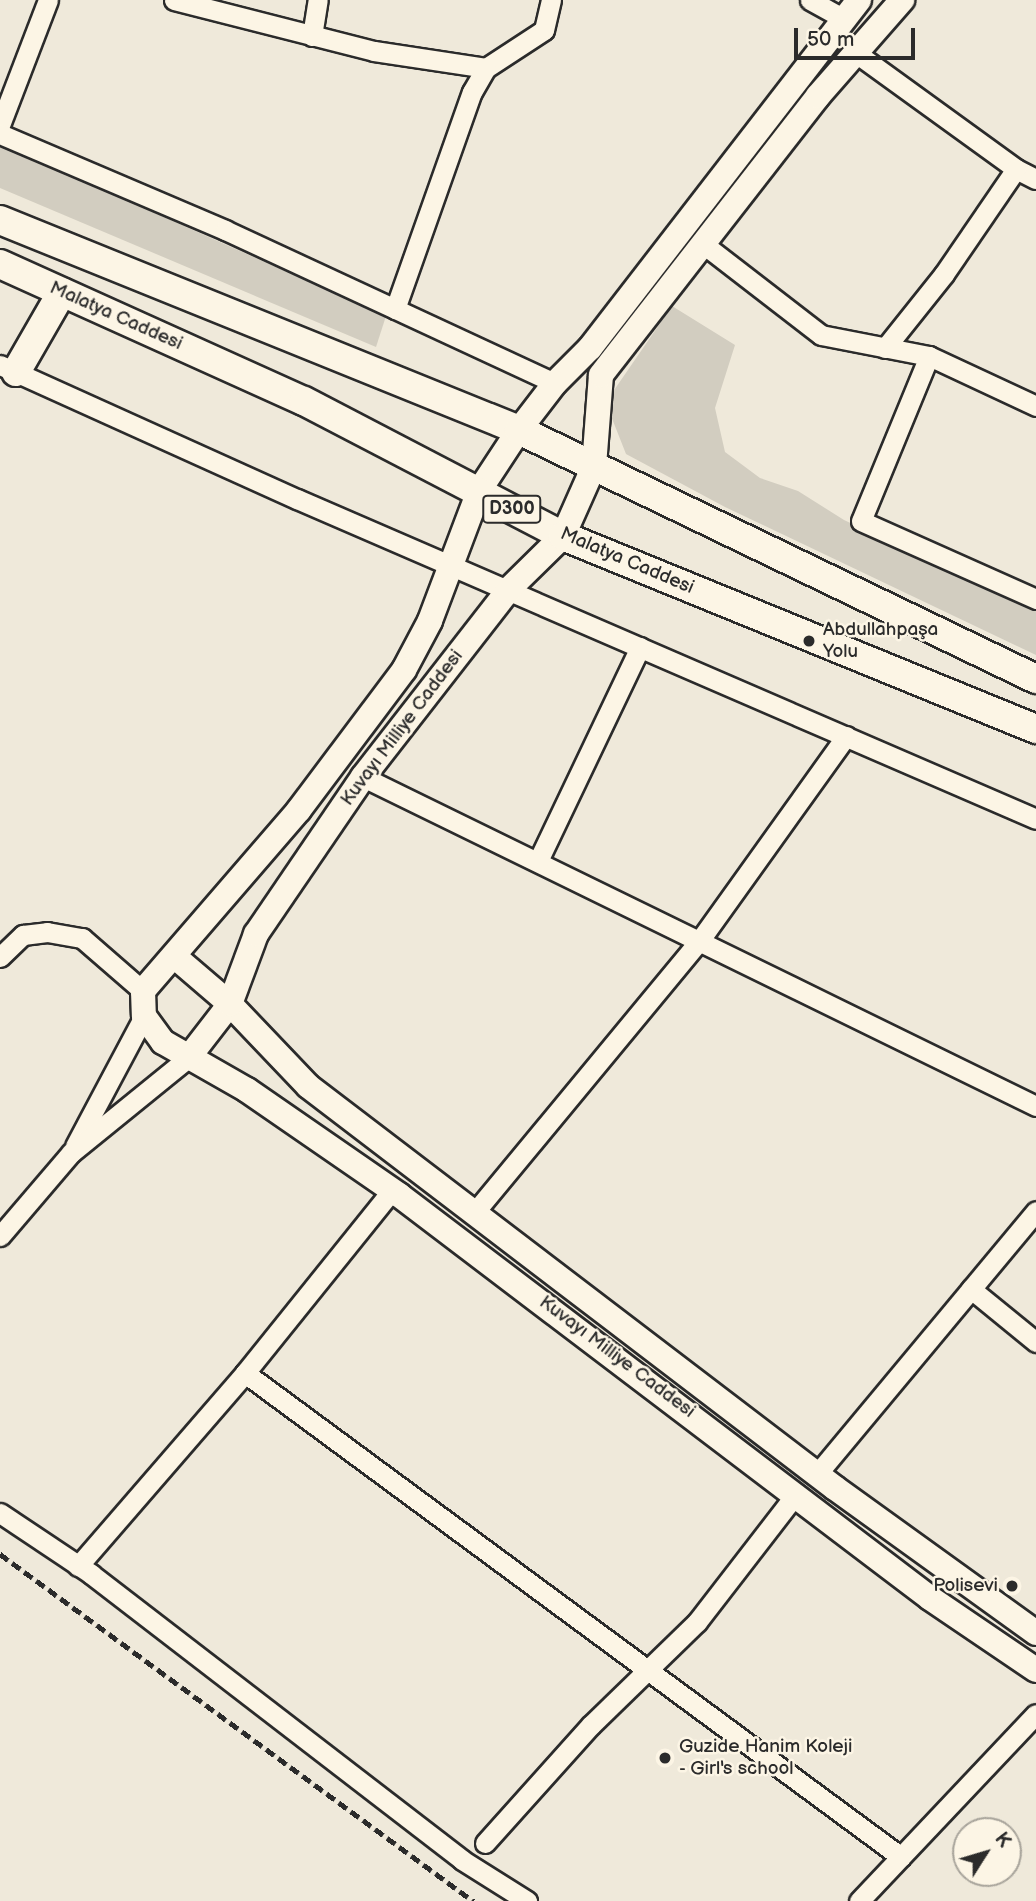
<!DOCTYPE html>
<meta charset="utf-8">
<style>
body{margin:0}
#map{position:relative;width:1036px;height:1901px;overflow:hidden;background:#efe9da;font-family:"Balsamiq Sans",sans-serif}
div>[style]{position:absolute}
.green>*{inset:0;background:#d2cdc0}
.roads{filter:drop-shadow(2px 0 #2b2b2b) drop-shadow(-2px 0 #2b2b2b) drop-shadow(0 2px #2b2b2b) drop-shadow(0 -2px #2b2b2b)}
.minor>*{height:19px;margin:-9.5px;padding:0 9.5px;transform-origin:9.5px;border-radius:9.5px;background:#fcf5e5}
.major>*{height:24px;margin:-12px;padding:0 12px;transform-origin:12px;border-radius:12px;background:#fcf5e5}
.highway>*{height:28px;margin:-14px;padding:0 14px;transform-origin:14px;border-radius:14px;background:#fcf5e5}
.rail>*{height:5px;margin-top:-2.5px;transform-origin:0;background:repeating-linear-gradient(90deg,#2b2b2b 0 10px,transparent 0 15px)}
.dots>*{width:19px;height:19px;translate:-50% -50%;box-sizing:border-box;border:4px solid #fcf5e5;border-radius:50%}
span{translate:-50% -50%;white-space:nowrap;text-align:center;line-height:1.15;-webkit-text-stroke:5px #fcf5e5;paint-order:stroke}
.shield-label span{padding:2px 5px;background:#fcf5e5;border:2px solid;border-radius:5px;-webkit-text-stroke-width:0}
.shield-label{font-size:18px;color:#2b2b2b;font-weight:700}
.street-label{font-size:19px;color:#2b2b2b}
.poi-label{font-size:19px;color:#2b2b2b}
.left{translate:0 -50%;text-align:left}
.right{translate:-100% -50%;text-align:right}
.north{position:absolute;left:952px;top:1817px;width:70px;height:70px;box-sizing:border-box;background:#fcf5e5;border:2px solid #a8a49b;border-radius:50%;rotate:53deg;font-size:19px;font-weight:700;line-height:28px;text-align:center;color:#2b2b2b}
.north::after{content:'';display:block;margin:auto;width:24px;height:32px;background:#2b2b2b;clip-path:polygon(50% 0,100% 100%,50% 72%,0 100%)}
.scale{position:absolute;left:794px;top:28px;width:121px;height:32px;box-sizing:border-box;border:4px solid #2b2b2b;border-top:0;padding-left:9px;font-size:21px;line-height:24px;white-space:nowrap;color:#2b2b2b;-webkit-text-stroke:5px #fcf5e5;paint-order:stroke}
</style>
<div id="map">
<div class="green">
<div style="clip-path:polygon(0 144px,386px 316px,376px 347px,0 188px)"></div>
<div style="clip-path:polygon(672px 306px,735px 345px,715px 408px,725px 452px,760px 478px,798px 491px,844px 520px,1036px 610px,1036px 655px,725px 507px,626px 454px,611px 416px,610px 396px)"></div>
</div>
<div class="roads">
<div class="minor">
<div style="left:174px;top:0;width:206px;rotate:14.3deg"></div>
<div style="left:374px;top:51px;width:113px;rotate:8.6deg"></div>
<div style="left:486px;top:68px;width:69px;rotate:-33.2deg"></div>
<div style="left:544px;top:30px;width:31px;rotate:-77deg"></div>
<div style="left:810px;top:0;width:39px;rotate:29deg"></div>
<div style="left:312px;top:36px;width:36px;rotate:-81deg"></div>
<div style="left:856px;top:53px;width:198px;rotate:35.9deg"></div>
<div style="left:1016px;top:169px;width:22px;rotate:27deg"></div>
<div style="left:0;top:125px;width:134px;rotate:-69deg"></div>
<div style="left:0;top:134px;width:245px;rotate:23.1deg"></div>
<div style="left:225px;top:230px;width:364px;rotate:24.9deg"></div>
<div style="left:702px;top:243px;width:150px;rotate:37.7deg"></div>
<div style="left:821px;top:335px;width:110px;rotate:11deg"></div>
<div style="left:929px;top:356px;width:118px;rotate:25deg"></div>
<div style="left:395px;top:309px;width:230px;rotate:-70.5deg"></div>
<div style="left:472px;top:92px;width:28px;rotate:-60deg"></div>
<div style="left:885px;top:348px;width:95px;rotate:-51.4deg"></div>
<div style="left:944px;top:274px;width:127px;rotate:-55.6deg"></div>
<div style="left:929px;top:356px;width:178px;rotate:112.4deg"></div>
<div style="left:861px;top:521px;width:192px;rotate:24deg"></div>
<div style="left:0;top:365px;width:326px;rotate:24.3deg"></div>
<div style="left:297px;top:499px;width:805px;rotate:23.41deg"></div>
<div style="left:363px;top:777px;width:749px;rotate:26.05deg"></div>
<div style="left:538px;top:861px;width:237px;rotate:-64.5deg"></div>
<div style="left:0;top:957px;width:32px;rotate:-44deg"></div>
<div style="left:23px;top:935px;width:24px;rotate:-7deg"></div>
<div style="left:47px;top:932px;width:36px;rotate:10deg"></div>
<div style="left:82px;top:938px;width:81px;rotate:41deg"></div>
<div style="left:75px;top:1146px;width:147px;rotate:-62deg"></div>
<div style="left:474px;top:1213px;width:354px;rotate:-50.4deg"></div>
<div style="left:700px;top:940px;width:251px;rotate:-54.4deg"></div>
<div style="left:0;top:1236px;width:109px;rotate:-49.5deg"></div>
<div style="left:71px;top:1153px;width:152px;rotate:-39.1deg"></div>
<div style="left:971px;top:1289px;width:84px;rotate:39.2deg"></div>
<div style="left:245px;top:1373px;width:815px;rotate:36.42deg"></div>
<div style="left:817px;top:1474px;width:342px;rotate:-50.2deg"></div>
<div style="left:0;top:1513px;width:110px;rotate:33.8deg"></div>
<div style="left:91px;top:1574px;width:468px;rotate:37.6deg"></div>
<div style="left:462px;top:1860px;width:77px;rotate:32.2deg"></div>
<div style="left:78px;top:1566px;width:255px;rotate:-49.1deg"></div>
<div style="left:245px;top:1373px;width:235px;rotate:-51.2deg"></div>
<div style="left:485px;top:1843px;width:159px;rotate:-48.1deg"></div>
<div style="left:591px;top:1725px;width:148px;rotate:-44.2deg"></div>
<div style="left:697px;top:1622px;width:162px;rotate:-52.3deg"></div>
<div style="left:859px;top:1901px;width:257px;rotate:-46.6deg"></div>
</div>
<div class="major">
<div style="left:859px;top:0;width:440px;rotate:127.7deg"></div>
<div style="left:590px;top:348px;width:49px;rotate:135deg"></div>
<div style="left:555px;top:383px;width:59px;rotate:127.5deg"></div>
<div style="left:519px;top:430px;width:73px;rotate:123.3deg"></div>
<div style="left:479px;top:491px;width:139px;rotate:110.7deg"></div>
<div style="left:430px;top:621px;width:55px;rotate:118deg"></div>
<div style="left:404px;top:670px;width:175px;rotate:126.9deg"></div>
<div style="left:299px;top:810px;width:239px;rotate:130.8deg"></div>
<div style="left:143px;top:991px;width:25px;rotate:88deg"></div>
<div style="left:144px;top:1016px;width:32px;rotate:54deg"></div>
<div style="left:163px;top:1042px;width:97px;rotate:29.7deg"></div>
<div style="left:247px;top:1090px;width:185px;rotate:34.6deg"></div>
<div style="left:399px;top:1195px;width:667px;rotate:37.2deg"></div>
<div style="left:930px;top:1598px;width:128px;rotate:34.2deg"></div>
<div style="left:174px;top:956px;width:74px;rotate:40.6deg"></div>
<div style="left:230px;top:1004px;width:113px;rotate:46.4deg"></div>
<div style="left:308px;top:1086px;width:663px;rotate:37.34deg"></div>
<div style="left:835px;top:1488px;width:248px;rotate:35.8deg"></div>
<div style="left:189px;top:1057px;width:67px;rotate:-52.3deg"></div>
<div style="left:230px;top:1004px;width:75px;rotate:-69.6deg"></div>
<div style="left:256px;top:934px;width:190px;rotate:-55.7deg"></div>
<div style="left:363px;top:777px;width:239px;rotate:-52.1deg"></div>
<div style="left:510px;top:588px;width:74px;rotate:-44.5deg"></div>
<div style="left:563px;top:536px;width:77px;rotate:-66.1deg"></div>
<div style="left:594px;top:466px;width:91px;rotate:-85.6deg"></div>
<div style="left:601px;top:375px;width:353px;rotate:-52.1deg"></div>
<div style="left:818px;top:96px;width:128px;rotate:-48.8deg"></div>
</div>
<div class="highway">
<div style="left:0;top:220px;width:560px;rotate:22.03deg"></div>
<div style="left:519px;top:430px;width:574px;rotate:25.72deg"></div>
<div style="left:0;top:264px;width:333px;rotate:24.3deg"></div>
<div style="left:304px;top:401px;width:292px;rotate:27.5deg"></div>
<div style="left:563px;top:536px;width:511px;rotate:22.2deg"></div>
<div style="left:16px;top:372px;width:92px;rotate:-60.1deg"></div>
</div>
</div>
<div class="rail">
<div style="left:0;top:1554px;width:587px;rotate:36.26deg"></div>
</div>
<div class="dots">
<div style="left:809px;top:641px;background:#2b2b2b"></div>
<div style="left:1012px;top:1586px;background:#2b2b2b"></div>
<div style="left:665px;top:1758px;background:#2b2b2b"></div>
</div>
<div class="shield-label">
<span style="left:512px;top:509px">D300</span>
</div>
<div class="street-label">
<span style="left:116px;top:316px;rotate:24deg">Malatya Caddesi</span>
<span style="left:627px;top:561px;rotate:23deg">Malatya Caddesi</span>
<span style="left:402px;top:728px;rotate:-53deg">Kuvayı Milliye Caddesi</span>
<span style="left:617px;top:1357px;rotate:37deg">Kuvayı Milliye Caddesi</span>
</div>
<div class="poi-label">
<span class="left" style="left:823px;top:641px">Abdullahpaşa<br>Yolu</span>
<span class="right" style="left:998px;top:1586px">Polisevi</span>
<span class="left" style="left:679px;top:1758px">Guzide Hanim Koleji<br>- Girl's school</span>
</div>
<div class="north">K</div>
<div class="scale">50 m</div>
</div>
